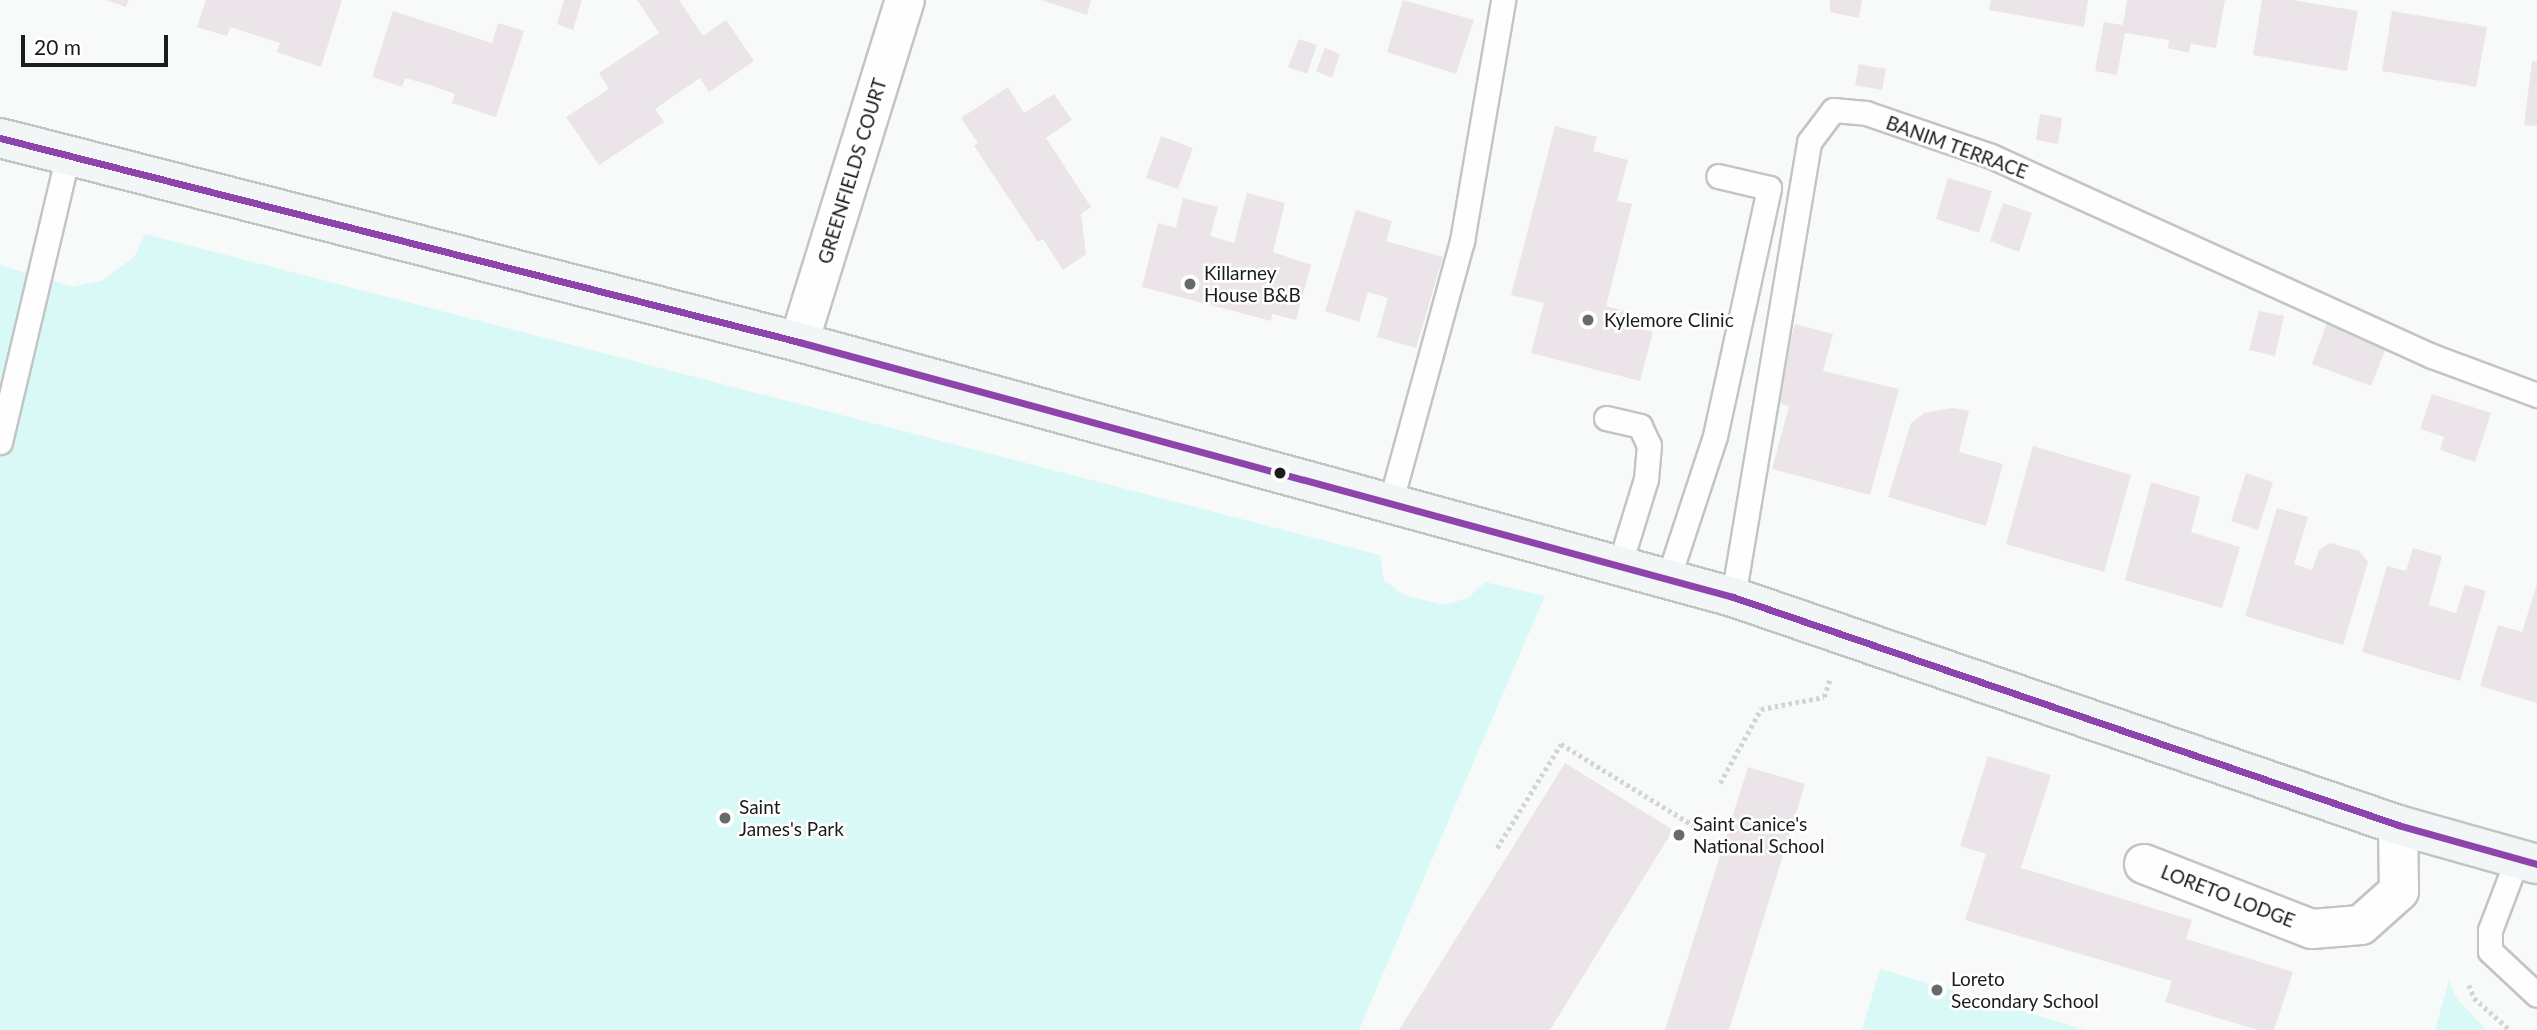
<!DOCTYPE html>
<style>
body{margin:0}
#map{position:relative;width:2537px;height:1030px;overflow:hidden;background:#f8faf9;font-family:Lato,sans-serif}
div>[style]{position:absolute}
.green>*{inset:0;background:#d8f9f6}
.building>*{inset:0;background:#ebe4e9}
.path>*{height:4.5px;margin-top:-2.25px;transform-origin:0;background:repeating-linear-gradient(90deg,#d3d5d4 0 3.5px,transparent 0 7px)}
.roads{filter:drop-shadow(2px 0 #c3c5c4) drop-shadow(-2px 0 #c3c5c4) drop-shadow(0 2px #c3c5c4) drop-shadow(0 -2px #c3c5c4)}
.lane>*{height:23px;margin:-11.5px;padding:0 11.5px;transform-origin:11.5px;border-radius:11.5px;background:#fefefe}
.street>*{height:38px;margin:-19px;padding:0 19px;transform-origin:19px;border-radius:19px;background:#fefefe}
.secondary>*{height:38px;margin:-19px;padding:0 19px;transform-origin:19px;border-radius:19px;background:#f2f6f6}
.bus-1>*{height:7px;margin:-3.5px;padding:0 3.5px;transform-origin:3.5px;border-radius:3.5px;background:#8e44ad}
.dots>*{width:19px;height:19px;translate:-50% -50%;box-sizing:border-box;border:4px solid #fff;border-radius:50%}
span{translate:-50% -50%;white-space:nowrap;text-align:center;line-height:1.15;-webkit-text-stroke:5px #fff;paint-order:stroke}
.street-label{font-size:19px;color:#1b1c1c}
.poi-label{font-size:19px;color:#1b1c1c}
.left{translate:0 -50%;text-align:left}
.scale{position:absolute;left:21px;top:35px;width:147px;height:32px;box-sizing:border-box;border:4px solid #1b1c1c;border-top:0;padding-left:9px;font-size:21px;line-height:24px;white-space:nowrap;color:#1b1c1c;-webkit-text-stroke:5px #fff;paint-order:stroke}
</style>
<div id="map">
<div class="green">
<div style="clip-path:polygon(145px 234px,1380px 555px,1384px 580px,1404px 595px,1443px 605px,1468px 598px,1485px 582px,1545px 596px,1359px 1030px,0 1030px,0 265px,73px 287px,103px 280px,134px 257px)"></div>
<div style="clip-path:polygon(1880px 969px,2086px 1030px,1862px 1030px)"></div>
<div style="clip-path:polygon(2449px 980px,2454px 995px,2486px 1030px,2435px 1030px)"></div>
</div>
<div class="building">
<div style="clip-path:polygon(106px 0,129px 0,126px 7px)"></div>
<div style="clip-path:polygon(206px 0,342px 0,321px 67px,277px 52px,280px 43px,230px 27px,227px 36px,197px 27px)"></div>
<div style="clip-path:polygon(564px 0,582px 0,573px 30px,557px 24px)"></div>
<div style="clip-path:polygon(637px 0,679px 0,703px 36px,726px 20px,754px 61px,709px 92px,700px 78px,655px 109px,664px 122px,599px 165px,566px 117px,609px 89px,599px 73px,659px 33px)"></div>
<div style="clip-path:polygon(1041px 0,1091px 0,1087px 15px)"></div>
<div style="clip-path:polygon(1403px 0,1474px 20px,1456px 74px,1387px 52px)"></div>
<div style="clip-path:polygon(1830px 0,1862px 0,1859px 18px,1830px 12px)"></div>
<div style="clip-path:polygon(1991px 0,2088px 0,2084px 27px,1989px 10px)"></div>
<div style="clip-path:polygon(2127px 0,2225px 0,2216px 48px,2191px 44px,2189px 53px,2168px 48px,2169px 40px,2125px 33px,2117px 75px,2095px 71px,2104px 22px,2123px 25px)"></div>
<div style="clip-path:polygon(2262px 0,2293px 0,2358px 11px,2347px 71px,2253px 55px)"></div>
<div style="clip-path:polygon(393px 11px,492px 43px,498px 23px,524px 31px,496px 117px,452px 103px,455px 94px,427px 84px,405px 78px,402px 87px,372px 77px)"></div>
<div style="clip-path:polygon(2392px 11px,2487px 27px,2476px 87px,2382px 71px)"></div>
<div style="clip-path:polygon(1299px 39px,1317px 45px,1307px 74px,1288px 67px)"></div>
<div style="clip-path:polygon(1325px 48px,1340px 54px,1332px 78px,1316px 71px)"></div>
<div style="clip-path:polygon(2532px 61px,2537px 62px,2537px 126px,2524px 125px)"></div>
<div style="clip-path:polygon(1859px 64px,1886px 69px,1882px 90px,1855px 85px)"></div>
<div style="clip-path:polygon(1008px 87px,1024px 113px,1054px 94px,1072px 120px,1046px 138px,1091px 207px,1081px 214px,1086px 254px,1063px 270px,1043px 239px,1038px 242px,974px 146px,978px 143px,961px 118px)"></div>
<div style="clip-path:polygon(2040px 114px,2062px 118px,2058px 144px,2036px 140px)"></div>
<div style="clip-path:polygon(1555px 126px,1597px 137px,1593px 151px,1628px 160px,1617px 201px,1632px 204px,1606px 306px,1628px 312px,1625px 325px,1653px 332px,1640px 381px,1531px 353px,1544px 303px,1511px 295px)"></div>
<div style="clip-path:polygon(1161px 136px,1193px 148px,1178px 189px,1146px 178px)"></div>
<div style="clip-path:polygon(1948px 178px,1992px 191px,1979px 233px,1936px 219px)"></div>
<div style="clip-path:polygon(1247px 193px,1285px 203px,1273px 252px,1311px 265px,1296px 320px,1272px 314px,1271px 321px,1142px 287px,1158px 223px,1176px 228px,1183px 198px,1218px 207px,1210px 236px,1234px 243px)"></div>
<div style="clip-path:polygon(2003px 203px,2032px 213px,2019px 252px,1990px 241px)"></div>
<div style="clip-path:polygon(1356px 210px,1392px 221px,1386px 241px,1443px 257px,1416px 348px,1377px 337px,1388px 298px,1368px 292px,1359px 322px,1325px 311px)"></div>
<div style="clip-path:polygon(2259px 311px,2284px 316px,2275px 356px,2249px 350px)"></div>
<div style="clip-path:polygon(2327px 323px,2387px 345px,2371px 386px,2312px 364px)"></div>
<div style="clip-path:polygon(1795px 324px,1833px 334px,1823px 371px,1899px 389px,1870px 495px,1772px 469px,1789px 406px,1773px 401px)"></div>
<div style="clip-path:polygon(2432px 394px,2491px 413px,2475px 462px,2440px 450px,2444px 437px,2420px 429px)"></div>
<div style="clip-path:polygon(1953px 408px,1969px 411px,1959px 452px,2003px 464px,1986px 526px,1888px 497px,1911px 423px,1924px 413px)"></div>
<div style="clip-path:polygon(2033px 446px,2131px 475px,2104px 572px,2006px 544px)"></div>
<div style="clip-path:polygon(2246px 473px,2273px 482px,2258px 530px,2231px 521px)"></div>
<div style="clip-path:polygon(2151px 482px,2200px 497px,2191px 532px,2240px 547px,2222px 608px,2125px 580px)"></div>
<div style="clip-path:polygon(2277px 508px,2308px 517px,2294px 564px,2312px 570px,2319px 550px,2330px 543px,2359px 551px,2368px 562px,2343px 645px,2245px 616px)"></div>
<div style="clip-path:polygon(2413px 548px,2442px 556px,2429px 605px,2456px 613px,2465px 585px,2486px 591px,2460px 681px,2362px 652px,2387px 566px,2406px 571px)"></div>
<div style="clip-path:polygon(2537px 584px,2537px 703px,2480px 686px,2498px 625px,2522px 632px)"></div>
<div style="clip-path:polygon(1988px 756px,2051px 775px,2021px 868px,2192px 920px,2186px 939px,2293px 972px,2274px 1030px,2258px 1030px,2165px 1002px,2172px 981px,1965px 920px,1986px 854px,1960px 846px)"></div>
<div style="clip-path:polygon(1565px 763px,1673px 830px,1550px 1030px,1399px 1030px)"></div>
<div style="clip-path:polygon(1748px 767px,1805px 784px,1729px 1030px,1665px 1030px)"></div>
</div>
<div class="path">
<div style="left:1720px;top:783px;width:85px;rotate:-61deg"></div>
<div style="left:1761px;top:709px;width:64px;rotate:-10.8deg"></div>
<div style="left:1824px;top:697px;width:19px;rotate:-72deg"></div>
<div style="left:1497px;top:848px;width:122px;rotate:-58.4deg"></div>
<div style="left:1561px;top:744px;width:158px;rotate:31.6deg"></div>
<div style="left:2469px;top:985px;width:14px;rotate:69deg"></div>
<div style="left:2474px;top:998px;width:48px;rotate:41.6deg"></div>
</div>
<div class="roads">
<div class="lane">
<div style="left:1606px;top:418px;width:35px;rotate:13deg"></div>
<div style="left:1640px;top:426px;width:21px;rotate:65deg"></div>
<div style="left:1649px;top:445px;width:34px;rotate:95deg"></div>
<div style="left:1646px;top:479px;width:92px;rotate:107.1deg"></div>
<div style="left:0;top:442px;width:296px;rotate:-76.7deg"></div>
<div style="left:1390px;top:504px;width:273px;rotate:-74.7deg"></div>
<div style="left:1462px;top:241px;width:244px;rotate:-80.3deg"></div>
<div style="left:1668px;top:579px;width:151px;rotate:-71.8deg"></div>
<div style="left:1715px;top:436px;width:254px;rotate:-77.7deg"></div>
<div style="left:1769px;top:188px;width:52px;rotate:-166.8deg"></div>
<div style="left:1733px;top:597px;width:461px;rotate:-80.5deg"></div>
<div style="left:1809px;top:142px;width:40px;rotate:-53deg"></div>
<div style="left:1833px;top:110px;width:33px;rotate:5deg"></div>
<div style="left:1866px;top:113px;width:132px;rotate:19deg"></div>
<div style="left:1991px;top:156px;width:484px;rotate:24.4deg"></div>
<div style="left:2432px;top:356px;width:112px;rotate:20.4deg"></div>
<div style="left:2517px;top:859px;width:76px;rotate:110.8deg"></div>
<div style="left:2490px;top:930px;width:21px;rotate:90deg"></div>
<div style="left:2490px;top:951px;width:64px;rotate:43.1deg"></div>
</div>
<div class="street">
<div style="left:799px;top:342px;width:358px;rotate:-72.8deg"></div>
<div style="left:2144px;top:864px;width:180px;rotate:21.2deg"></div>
<div style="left:2312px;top:929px;width:49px;rotate:-4.7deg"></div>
<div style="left:2361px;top:925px;width:51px;rotate:-41.8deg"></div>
<div style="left:2399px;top:891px;width:66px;rotate:-90.9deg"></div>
</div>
<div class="secondary">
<div style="left:0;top:138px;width:825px;rotate:14.32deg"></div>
<div style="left:799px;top:342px;width:968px;rotate:15.27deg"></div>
<div style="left:1733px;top:597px;width:703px;rotate:18.92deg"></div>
<div style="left:2398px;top:825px;width:144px;rotate:15.7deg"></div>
</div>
</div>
<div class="bus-1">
<div style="left:0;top:138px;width:825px;rotate:14.32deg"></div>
<div style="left:799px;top:342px;width:968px;rotate:15.27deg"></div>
<div style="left:1733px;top:597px;width:703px;rotate:18.92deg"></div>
<div style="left:2398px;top:825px;width:144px;rotate:15.7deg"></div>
</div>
<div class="dots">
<div style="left:1190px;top:284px;background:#686a69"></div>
<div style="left:1588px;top:320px;background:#686a69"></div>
<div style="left:1280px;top:473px;background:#1b1c1c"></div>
<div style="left:725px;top:818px;background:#686a69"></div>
<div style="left:1679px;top:835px;background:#686a69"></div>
<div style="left:1937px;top:990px;background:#686a69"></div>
</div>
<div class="street-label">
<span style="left:1957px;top:147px;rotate:20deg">BANIM TERRACE</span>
<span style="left:852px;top:171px;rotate:-73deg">GREENFIELDS COURT</span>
<span style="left:2228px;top:896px;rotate:21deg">LORETO LODGE</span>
</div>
<div class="poi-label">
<span class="left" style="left:1204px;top:284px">Killarney<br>House B&amp;B</span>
<span class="left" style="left:1604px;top:320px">Kylemore Clinic</span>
<span class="left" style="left:739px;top:818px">Saint<br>James's Park</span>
<span class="left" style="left:1693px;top:835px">Saint Canice's<br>National School</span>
<span class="left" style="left:1951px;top:990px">Loreto<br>Secondary School</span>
</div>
<div class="scale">20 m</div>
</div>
